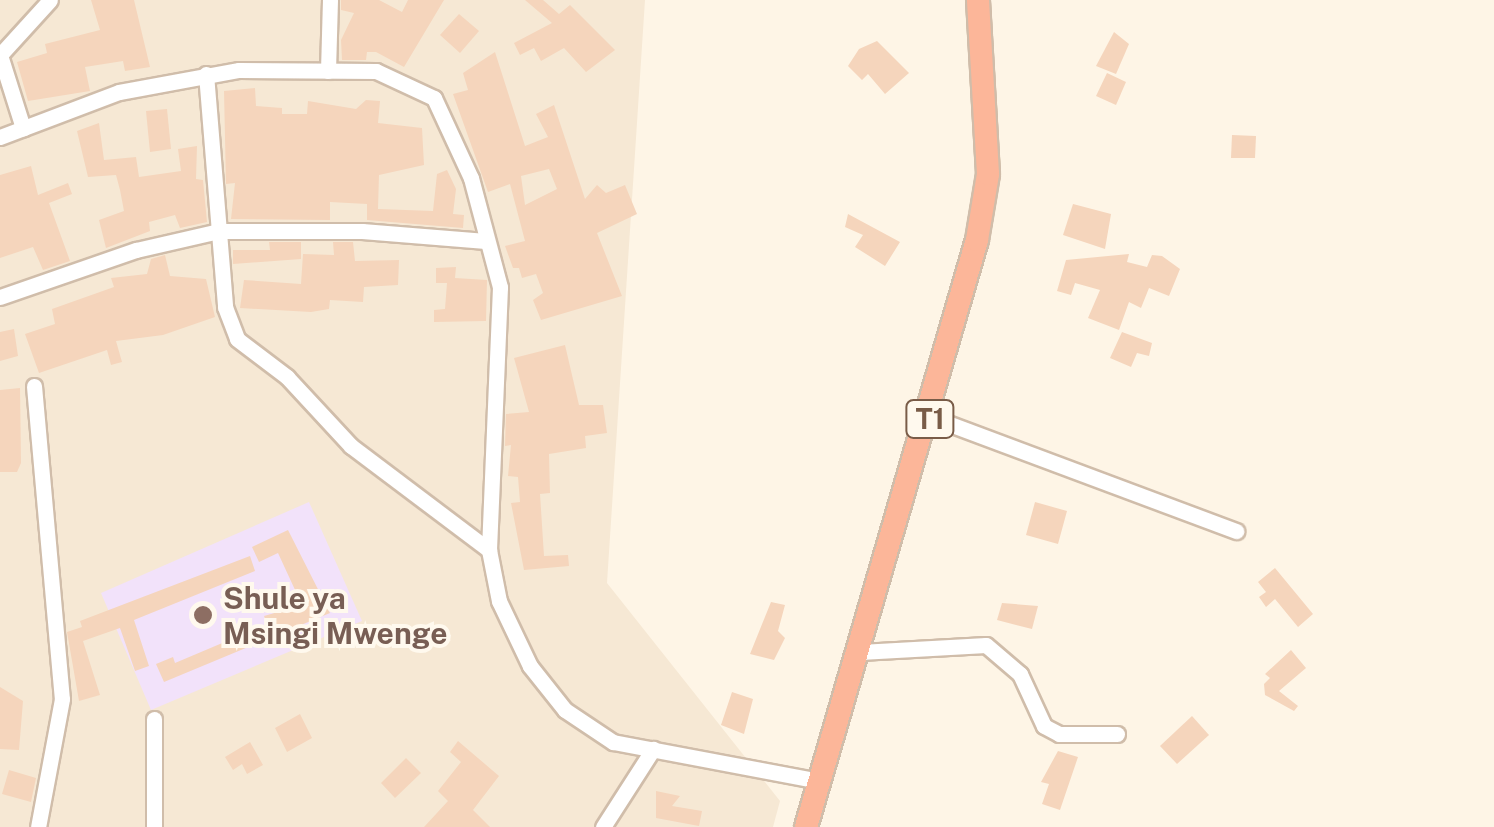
<!DOCTYPE html>
<style>
body{margin:0}
#map{position:relative;width:1494px;height:827px;overflow:hidden;background:#fef5e6;font-family:"Public Sans",sans-serif}
div>[style]{position:absolute}
.residential>*{inset:0;background:#f6e8d4}
.education>*{inset:0;background:#f2e2fa}
.building>*{inset:0;background:#f5d5bc}
.roads{filter:drop-shadow(2px 0 #d0bdaa) drop-shadow(-2px 0 #d0bdaa) drop-shadow(0 2px #d0bdaa) drop-shadow(0 -2px #d0bdaa)}
.minor>*{height:15px;margin:-7.5px;padding:0 7.5px;transform-origin:7.5px;border-radius:7.5px;background:#fff}
.highway>*{height:22px;margin:-11px;padding:0 11px;transform-origin:11px;border-radius:11px;background:#fcb699}
.dots>*{width:28px;height:28px;translate:-50% -50%;box-sizing:border-box;border:5px solid #fff9ee;border-radius:50%}
span{translate:-50% -50%;white-space:nowrap;text-align:center;line-height:1.15;-webkit-text-stroke:8px #fff9ee;paint-order:stroke}
.shield-label span{padding:2px 8px;background:#fff9ee;border:2px solid;border-radius:8px;-webkit-text-stroke-width:0}
.shield-label{font-size:28px;color:#795c48;font-weight:700}
.education-label{font-size:30px;color:#785e54;font-weight:700}
.left{translate:0 -50%;text-align:left}
</style>
<div id="map">
<div class="residential">
<div style="clip-path:polygon(0 0,645px 0,607px 583px,780px 801px,773px 827px,0 827px)"></div>
</div>
<div class="education">
<div style="clip-path:polygon(309px 502px,362px 621px,151px 710px,101px 593px)"></div>
</div>
<div class="building">
<div style="clip-path:polygon(91px 0,134px 0,150px 67px,125px 71px,123px 61px,85px 67px,90px 91px,28px 101px,17px 62px,47px 53px,45px 44px,100px 30px)"></div>
<div style="clip-path:polygon(341px 0,379px 0,402px 12px,408px 0,444px 0,404px 67px,376px 52px,367px 52px,366px 60px,342px 60px,341px 40px,354px 13px,341px 10px)"></div>
<div style="clip-path:polygon(525px 0,543px 0,559px 14px,570px 5px,615px 50px,586px 72px,564px 48px,541px 61px,534px 48px,520px 55px,514px 43px,552px 23px)"></div>
<div style="clip-path:polygon(459px 14px,479px 31px,460px 53px,440px 35px)"></div>
<div style="clip-path:polygon(1114px 32px,1129px 44px,1116px 74px,1096px 66px)"></div>
<div style="clip-path:polygon(877px 41px,909px 73px,885px 94px,868px 74px,862px 80px,848px 66px,859px 49px)"></div>
<div style="clip-path:polygon(evenodd,495px 52px,525px 146px,548px 137px,536px 114px,554px 105px,585px 199px,597px 185px,606px 193px,625px 185px,637px 214px,597px 233px,622px 296px,541px 320px,533px 300px,543px 293px,536px 274px,522px 278px,519px 268px,513px 268px,505px 246px,525px 241px,510px 184px,488px 192px,453px 94px,468px 90px,463px 73px,495px 52px,549px 169px,557px 189px,525px 205px,521px 176px,549px 169px)"></div>
<div style="clip-path:polygon(1107px 73px,1126px 82px,1116px 105px,1096px 96px)"></div>
<div style="clip-path:polygon(255px 88px,256px 106px,282px 108px,282px 114px,307px 114px,308px 101px,356px 109px,366px 100px,380px 101px,378px 123px,422px 128px,424px 165px,379px 175px,378px 209px,433px 211px,437px 174px,447px 170px,456px 189px,453px 214px,464px 215px,463px 228px,367px 220px,367px 204px,330px 202px,330px 220px,231px 219px,235px 183px,226px 184px,224px 91px)"></div>
<div style="clip-path:polygon(167px 109px,171px 149px,150px 152px,146px 111px)"></div>
<div style="clip-path:polygon(99px 123px,104px 160px,136px 157px,139px 177px,181px 171px,178px 149px,197px 146px,196px 179px,203px 180px,207px 222px,180px 228px,175px 215px,149px 222px,150px 231px,106px 248px,99px 220px,124px 211px,120px 190px,116px 175px,88px 177px,77px 131px)"></div>
<div style="clip-path:polygon(1232px 135px,1256px 136px,1255px 158px,1231px 158px)"></div>
<div style="clip-path:polygon(31px 166px,38px 195px,68px 183px,72px 194px,49px 203px,70px 261px,43px 270px,33px 247px,0 258px,0 175px)"></div>
<div style="clip-path:polygon(1073px 204px,1111px 214px,1105px 249px,1063px 235px)"></div>
<div style="clip-path:polygon(848px 214px,900px 242px,885px 266px,855px 247px,863px 235px,845px 227px)"></div>
<div style="clip-path:polygon(269px 242px,301px 242px,301px 259px,233px 264px,233px 250px,270px 250px)"></div>
<div style="clip-path:polygon(333px 242px,353px 242px,355px 261px,399px 260px,398px 285px,364px 287px,363px 302px,330px 300px,329px 309px,311px 312px,240px 308px,244px 280px,301px 284px,303px 254px,334px 255px)"></div>
<div style="clip-path:polygon(1129px 254px,1127px 262px,1147px 267px,1152px 255px,1162px 256px,1180px 269px,1169px 296px,1149px 288px,1141px 308px,1129px 302px,1119px 330px,1088px 318px,1100px 290px,1075px 283px,1071px 295px,1057px 291px,1066px 260px)"></div>
<div style="clip-path:polygon(165px 255px,170px 276px,206px 279px,215px 317px,163px 335px,116px 341px,122px 362px,111px 365px,107px 350px,39px 373px,25px 334px,55px 324px,52px 309px,114px 287px,111px 278px,147px 274px,151px 259px)"></div>
<div style="clip-path:polygon(456px 267px,455px 278px,487px 280px,486px 321px,434px 322px,434px 310px,445px 309px,447px 283px,436px 283px,436px 268px)"></div>
<div style="clip-path:polygon(14px 329px,18px 356px,0 361px,0 332px)"></div>
<div style="clip-path:polygon(1122px 332px,1152px 343px,1149px 356px,1137px 353px,1131px 367px,1110px 358px)"></div>
<div style="clip-path:polygon(565px 345px,579px 405px,603px 405px,607px 433px,585px 436px,586px 448px,549px 454px,550px 493px,540px 494px,544px 556px,568px 555px,569px 566px,524px 570px,511px 503px,520px 502px,518px 477px,508px 476px,511px 445px,505px 446px,506px 414px,529px 412px,514px 358px)"></div>
<div style="clip-path:polygon(20px 388px,21px 463px,17px 472px,0 472px,0 390px)"></div>
<div style="clip-path:polygon(1035px 502px,1067px 511px,1058px 544px,1026px 535px)"></div>
<div style="clip-path:polygon(288px 530px,330px 613px,164px 682px,156px 664px,173px 657px,175px 663px,267px 624px,264px 616px,302px 605px,278px 553px,259px 562px,252px 547px)"></div>
<div style="clip-path:polygon(250px 556px,255px 571px,134px 620px,149px 666px,135px 671px,120px 628px,83px 641px,100px 695px,79px 701px,67px 632px,82px 627px,80px 621px)"></div>
<div style="clip-path:polygon(1275px 568px,1313px 614px,1298px 627px,1275px 599px,1266px 607px,1259px 597px,1266px 592px,1258px 582px)"></div>
<div style="clip-path:polygon(771px 602px,785px 605px,778px 631px,785px 638px,774px 660px,750px 654px)"></div>
<div style="clip-path:polygon(1002px 603px,1038px 606px,1032px 629px,997px 620px)"></div>
<div style="clip-path:polygon(1291px 650px,1306px 668px,1279px 691px,1298px 706px,1294px 711px,1265px 695px,1264px 684px,1270px 678px,1265px 674px)"></div>
<div style="clip-path:polygon(0 687px,23px 701px,19px 750px,0 749px)"></div>
<div style="clip-path:polygon(732px 692px,753px 699px,744px 734px,721px 725px)"></div>
<div style="clip-path:polygon(300px 714px,312px 738px,287px 752px,275px 728px)"></div>
<div style="clip-path:polygon(1192px 716px,1209px 735px,1177px 764px,1160px 746px)"></div>
<div style="clip-path:polygon(458px 741px,499px 776px,473px 810px,490px 827px,424px 827px,448px 801px,438px 791px,461px 762px,450px 752px)"></div>
<div style="clip-path:polygon(250px 742px,263px 765px,247px 774px,242px 764px,233px 770px,225px 757px)"></div>
<div style="clip-path:polygon(1058px 751px,1078px 757px,1060px 810px,1042px 804px,1049px 784px,1041px 782px)"></div>
<div style="clip-path:polygon(406px 758px,421px 773px,395px 798px,381px 783px)"></div>
<div style="clip-path:polygon(9px 770px,36px 778px,31px 802px,2px 794px)"></div>
<div style="clip-path:polygon(656px 791px,680px 796px,672px 806px,702px 811px,699px 826px,656px 818px)"></div>
</div>
<div class="roads">
<div class="minor">
<div style="left:0;top:55px;width:77px;rotate:72.5deg"></div>
<div style="left:0;top:55px;width:74px;rotate:-47.7deg"></div>
<div style="left:328px;top:71px;width:71px;rotate:-88.4deg"></div>
<div style="left:206px;top:74px;width:234px;rotate:85.3deg"></div>
<div style="left:225px;top:307px;width:34px;rotate:69deg"></div>
<div style="left:237px;top:339px;width:63px;rotate:37.2deg"></div>
<div style="left:287px;top:377px;width:94px;rotate:47.2deg"></div>
<div style="left:351px;top:446px;width:173px;rotate:37deg"></div>
<div style="left:0;top:137px;width:127px;rotate:-20.7deg"></div>
<div style="left:119px;top:92px;width:122px;rotate:-10.4deg"></div>
<div style="left:239px;top:70px;width:137px;rotate:0.4deg"></div>
<div style="left:376px;top:71px;width:64px;rotate:25deg"></div>
<div style="left:434px;top:98px;width:88px;rotate:65.2deg"></div>
<div style="left:471px;top:178px;width:113px;rotate:75.1deg"></div>
<div style="left:500px;top:287px;width:263px;rotate:92.4deg"></div>
<div style="left:489px;top:550px;width:52px;rotate:78.9deg"></div>
<div style="left:499px;top:601px;width:72px;rotate:64.5deg"></div>
<div style="left:530px;top:666px;width:56px;rotate:51.5deg"></div>
<div style="left:565px;top:710px;width:58px;rotate:33.7deg"></div>
<div style="left:613px;top:742px;width:211px;rotate:10.7deg"></div>
<div style="left:0;top:297px;width:144px;rotate:-19.1deg"></div>
<div style="left:136px;top:250px;width:85px;rotate:-12.9deg"></div>
<div style="left:219px;top:231px;width:143px"></div>
<div style="left:362px;top:231px;width:124px;rotate:4.6deg"></div>
<div style="left:34px;top:386px;width:314px;rotate:84.9deg"></div>
<div style="left:62px;top:699px;width:130px;rotate:100.6deg"></div>
<div style="left:931px;top:417px;width:326px;rotate:20.5deg"></div>
<div style="left:860px;top:652px;width:126px;rotate:-3.2deg"></div>
<div style="left:986px;top:645px;width:45px;rotate:40.5deg"></div>
<div style="left:1020px;top:674px;width:57px;rotate:65.2deg"></div>
<div style="left:1044px;top:726px;width:17px;rotate:28deg"></div>
<div style="left:1059px;top:734px;width:58px"></div>
<div style="left:154px;top:719px;width:108px;rotate:90deg"></div>
<div style="left:603px;top:827px;width:93px;rotate:-57.3deg"></div>
</div>
<div class="highway">
<div style="left:806px;top:827px;width:611px;rotate:-73.76deg"></div>
<div style="left:977px;top:240px;width:67px;rotate:-80.5deg"></div>
<div style="left:988px;top:174px;width:174px;rotate:-93.3deg"></div>
</div>
</div>
<div class="dots">
<div style="left:203px;top:615px;background:#8d6e63"></div>
</div>
<div class="shield-label">
<span style="left:930px;top:419px">T1</span>
</div>
<div class="education-label">
<span class="left" style="left:223px;top:615px">Shule ya<br>Msingi Mwenge</span>
</div>
</div>
